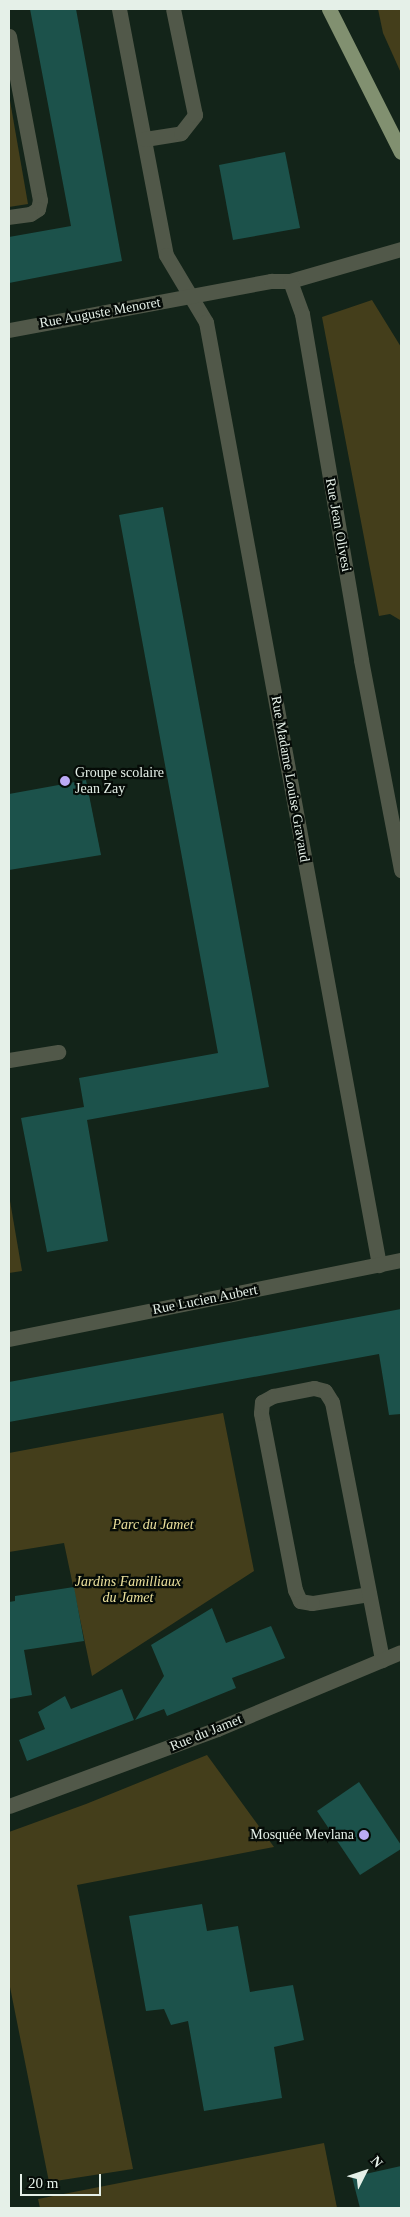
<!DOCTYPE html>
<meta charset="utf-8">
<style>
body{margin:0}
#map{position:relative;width:410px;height:2217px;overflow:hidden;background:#132419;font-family:Georgia,serif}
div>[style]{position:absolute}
.green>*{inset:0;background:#443e1b}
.building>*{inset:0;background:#1c524b}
.pedestrian>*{height:15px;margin:-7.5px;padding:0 7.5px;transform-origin:7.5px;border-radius:7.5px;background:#515849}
.minor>*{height:15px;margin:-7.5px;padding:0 7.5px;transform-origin:7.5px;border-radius:7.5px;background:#515849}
.primary>*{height:15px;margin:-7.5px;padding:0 7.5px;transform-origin:7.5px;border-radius:7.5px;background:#819070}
.dots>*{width:14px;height:14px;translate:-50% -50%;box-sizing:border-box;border:2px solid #050b07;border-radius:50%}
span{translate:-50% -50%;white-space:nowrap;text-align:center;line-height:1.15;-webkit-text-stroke:4.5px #050b07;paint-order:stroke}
.street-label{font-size:14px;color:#e5f0e8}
.poi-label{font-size:14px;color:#e5f0e8}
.left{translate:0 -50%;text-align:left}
.right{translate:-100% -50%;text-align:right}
.park-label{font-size:14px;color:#ebe09c;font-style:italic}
.frame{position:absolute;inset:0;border:10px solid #e5f0e8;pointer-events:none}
.north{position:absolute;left:340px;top:2147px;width:50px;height:50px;-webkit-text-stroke:4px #050b07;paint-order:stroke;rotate:49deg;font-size:14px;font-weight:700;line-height:20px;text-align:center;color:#e5f0e8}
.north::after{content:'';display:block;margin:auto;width:18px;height:22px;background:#e5f0e8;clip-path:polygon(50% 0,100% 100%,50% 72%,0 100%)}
.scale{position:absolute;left:20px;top:2174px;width:81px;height:22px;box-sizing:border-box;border:2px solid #e5f0e8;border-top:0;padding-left:6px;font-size:15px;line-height:18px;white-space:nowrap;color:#e5f0e8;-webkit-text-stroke:4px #050b07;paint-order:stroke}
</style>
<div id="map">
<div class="green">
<div style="clip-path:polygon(378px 9px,401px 9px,401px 73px,383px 33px)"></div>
<div style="clip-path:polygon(9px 95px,28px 204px,9px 207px)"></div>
<div style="clip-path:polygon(372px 300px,401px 347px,400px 620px,390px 614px,379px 616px,322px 317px)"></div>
<div style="clip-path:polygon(9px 1195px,22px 1271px,9px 1273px)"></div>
<div style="clip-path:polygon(223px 1413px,254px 1571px,92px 1676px,64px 1543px,9px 1552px,9px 1453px)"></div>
<div style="clip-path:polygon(207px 1755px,274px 1847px,77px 1885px,133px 2169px,49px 2182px,9px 1982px,9px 1832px,86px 1804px)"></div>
<div style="clip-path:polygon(324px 2143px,337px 2208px,40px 2208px,38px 2199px)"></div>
</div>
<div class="building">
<div style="clip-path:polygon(30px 9px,76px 9px,122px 261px,9px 283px,9px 237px,71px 226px)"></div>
<div style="clip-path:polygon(285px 152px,300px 228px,233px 240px,219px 165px)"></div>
<div style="clip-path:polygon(163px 507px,269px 1087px,87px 1120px,108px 1241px,47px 1252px,21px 1118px,84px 1107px,79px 1078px,218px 1053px,119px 515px)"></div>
<div style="clip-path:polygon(86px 780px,101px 855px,9px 870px,9px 794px)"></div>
<div style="clip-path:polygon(401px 1309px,401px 1414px,389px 1415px,379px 1354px,9px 1422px,9px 1382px)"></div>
<div style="clip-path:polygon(74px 1587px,84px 1641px,24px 1650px,32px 1695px,9px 1699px,9px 1602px,15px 1601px,15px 1596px)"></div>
<div style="clip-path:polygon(212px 1608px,226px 1643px,271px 1626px,285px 1658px,232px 1678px,236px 1688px,167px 1716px,164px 1709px,135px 1720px,164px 1676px,151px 1645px)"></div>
<div style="clip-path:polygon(122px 1689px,134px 1720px,27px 1761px,19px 1740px,45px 1729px,38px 1712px,65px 1696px,71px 1709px)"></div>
<div style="clip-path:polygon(359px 1782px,401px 1845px,401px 1849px,360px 1875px,317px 1811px)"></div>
<div style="clip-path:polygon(202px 1904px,207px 1931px,238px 1926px,250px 1992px,293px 1985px,304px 2040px,274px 2047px,282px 2098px,204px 2111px,188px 2021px,171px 2025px,164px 2009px,146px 2011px,129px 1916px)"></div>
<div style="clip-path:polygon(401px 2166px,401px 2208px,360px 2208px,352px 2177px)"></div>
</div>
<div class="pedestrian">
<div style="left:9px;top:36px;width:167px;rotate:79.3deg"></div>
<div style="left:40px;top:200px;width:9px;rotate:103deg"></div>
<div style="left:38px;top:209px;width:9px;rotate:148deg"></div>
<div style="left:30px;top:214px;width:21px;rotate:172deg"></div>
</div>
<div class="minor">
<div style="left:119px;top:9px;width:250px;rotate:79.2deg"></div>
<div style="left:166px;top:255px;width:78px;rotate:59.2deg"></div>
<div style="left:206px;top:322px;width:959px;rotate:79.6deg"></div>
<div style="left:145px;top:139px;width:36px;rotate:-9deg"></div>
<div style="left:181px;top:133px;width:23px;rotate:-52deg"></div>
<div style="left:195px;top:115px;width:108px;rotate:-101.7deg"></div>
<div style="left:290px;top:281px;width:116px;rotate:-16.1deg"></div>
<div style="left:9px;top:330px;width:267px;rotate:-10.6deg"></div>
<div style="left:271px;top:281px;width:19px"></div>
<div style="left:290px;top:281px;width:35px;rotate:70deg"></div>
<div style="left:302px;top:314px;width:351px;rotate:80.3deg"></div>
<div style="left:361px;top:660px;width:214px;rotate:79.2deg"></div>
<div style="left:9px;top:1060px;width:50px;rotate:-9.3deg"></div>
<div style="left:9px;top:1339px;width:400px;rotate:-11.4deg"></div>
<div style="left:369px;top:1594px;width:58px;rotate:171deg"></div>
<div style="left:312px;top:1603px;width:12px;rotate:-171deg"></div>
<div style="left:300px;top:1601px;width:12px;rotate:-114deg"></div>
<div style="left:295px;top:1590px;width:180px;rotate:-100.9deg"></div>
<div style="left:261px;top:1413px;width:11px;rotate:-85deg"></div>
<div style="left:262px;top:1402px;width:13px;rotate:-29deg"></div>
<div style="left:273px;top:1396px;width:42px;rotate:-11deg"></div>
<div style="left:314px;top:1388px;width:11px;rotate:15deg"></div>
<div style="left:325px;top:1391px;width:13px;rotate:58deg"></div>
<div style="left:332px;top:1402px;width:263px;rotate:79deg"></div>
<div style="left:9px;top:1806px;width:222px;rotate:-20.3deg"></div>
<div style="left:217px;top:1729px;width:199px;rotate:-22.7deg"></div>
</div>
<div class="primary">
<div style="left:329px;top:9px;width:160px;rotate:63.3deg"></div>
</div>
<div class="dots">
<div style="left:65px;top:781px;background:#bbaaf6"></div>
<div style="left:364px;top:1835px;background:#bbaaf6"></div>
</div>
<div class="street-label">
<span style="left:100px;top:313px;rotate:-10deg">Rue Auguste Menoret</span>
<span style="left:338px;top:525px;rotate:80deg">Rue Jean Olivesi</span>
<span style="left:290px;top:779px;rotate:80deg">Rue Madame Louise Gravaud</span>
<span style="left:205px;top:1300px;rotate:-11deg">Rue Lucien Aubert</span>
<span style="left:206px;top:1733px;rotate:-22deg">Rue du Jamet</span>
</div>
<div class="poi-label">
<span class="left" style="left:75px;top:781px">Groupe scolaire<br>Jean Zay</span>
<span class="right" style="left:354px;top:1835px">Mosquée Mevlana</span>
</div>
<div class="park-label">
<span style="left:153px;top:1525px">Parc du Jamet</span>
<span style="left:128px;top:1590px">Jardins Familliaux<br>du Jamet</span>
</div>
<div class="frame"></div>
<div class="north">N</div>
<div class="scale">20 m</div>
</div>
